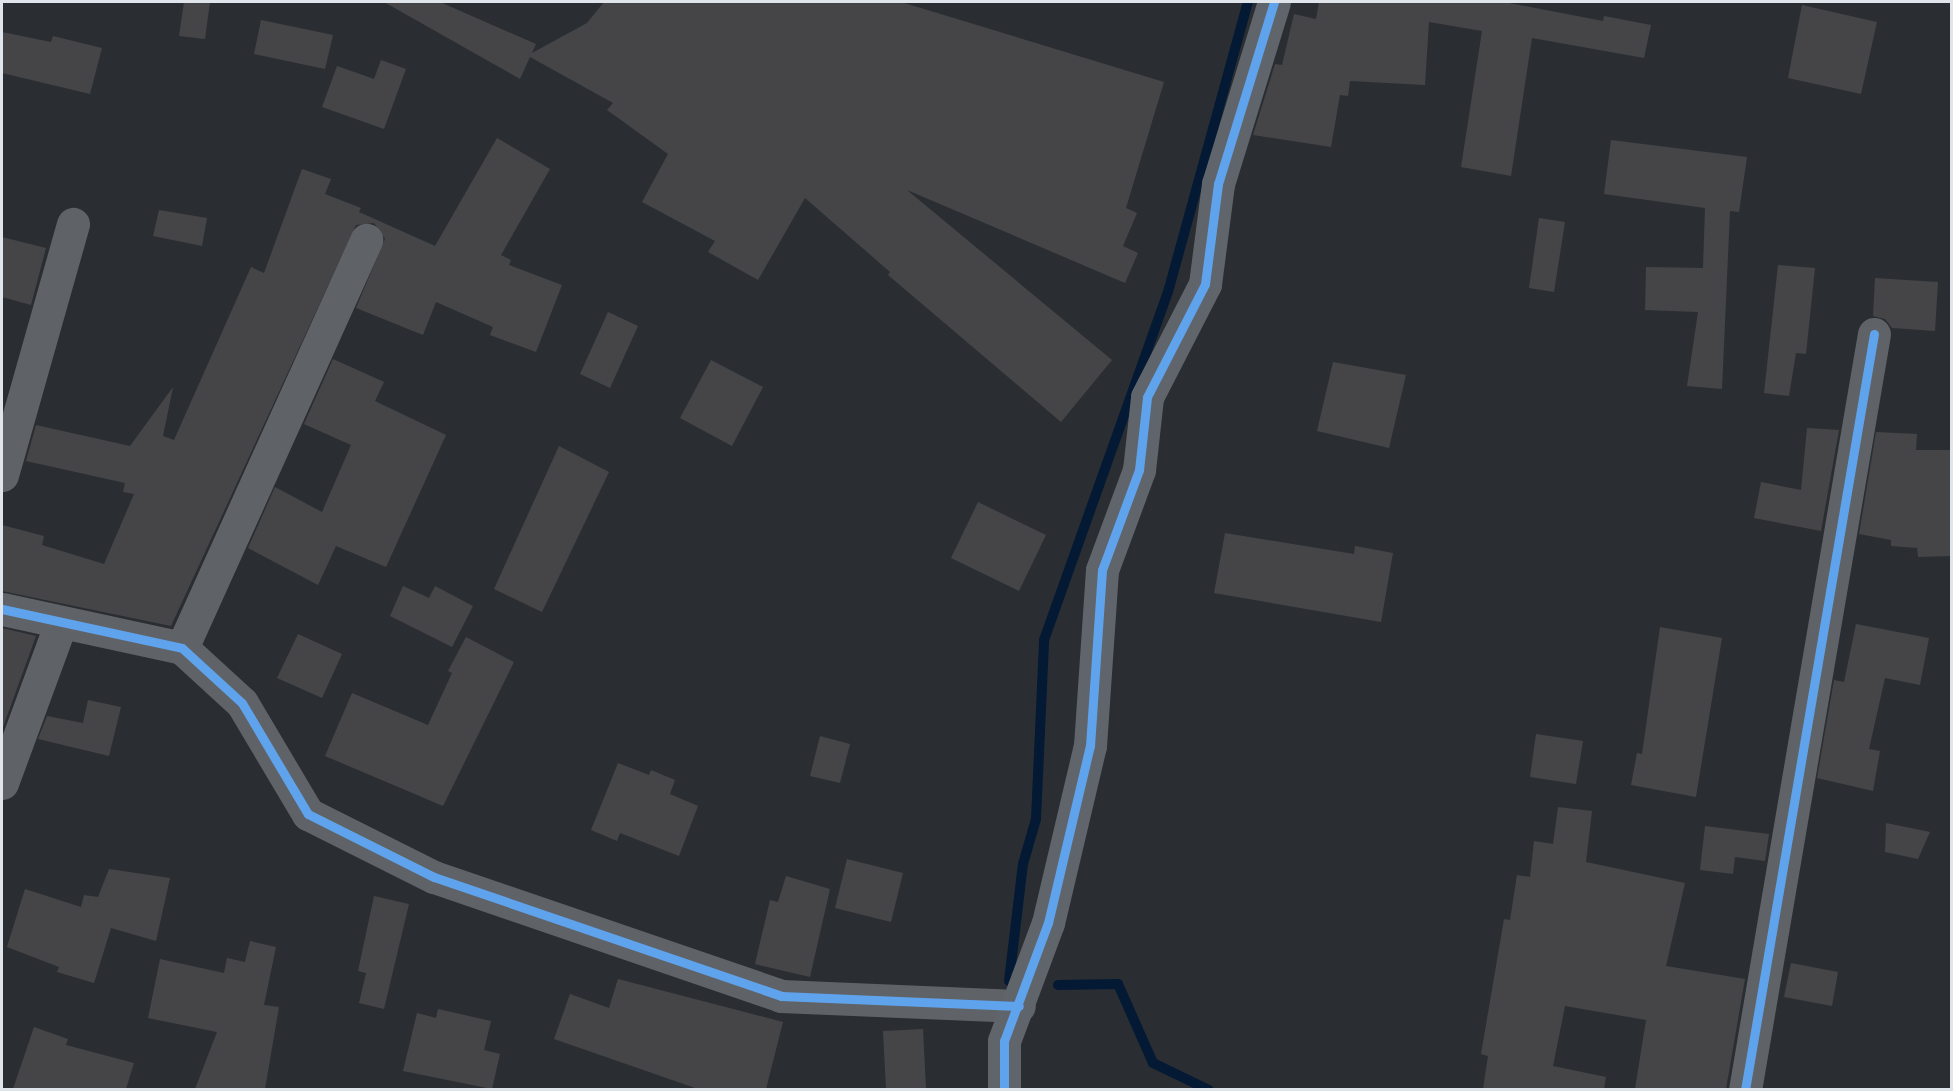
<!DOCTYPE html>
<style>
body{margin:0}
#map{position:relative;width:1953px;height:1091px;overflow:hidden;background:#2a2e32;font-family:"Public Sans",sans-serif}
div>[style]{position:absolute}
.stream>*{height:10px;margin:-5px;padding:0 5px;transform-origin:5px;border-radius:5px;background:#041934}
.building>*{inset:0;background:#454547}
.street>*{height:33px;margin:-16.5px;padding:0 16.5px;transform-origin:16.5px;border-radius:16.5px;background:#5f6368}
.secondary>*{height:33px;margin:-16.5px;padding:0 16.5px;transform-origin:16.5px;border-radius:16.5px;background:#60656c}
.cycleway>*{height:9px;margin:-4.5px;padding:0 4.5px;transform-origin:4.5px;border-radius:4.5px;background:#60a3ed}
span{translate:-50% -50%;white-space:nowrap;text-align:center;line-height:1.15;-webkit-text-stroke:4.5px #262d36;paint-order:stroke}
.frame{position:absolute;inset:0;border:3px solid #e0e5ec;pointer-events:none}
</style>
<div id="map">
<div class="stream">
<div style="left:1009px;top:981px;width:118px;rotate:-83.2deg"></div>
<div style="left:1023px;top:864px;width:47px;rotate:-73.9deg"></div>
<div style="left:1036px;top:819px;width:179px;rotate:-87.4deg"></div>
<div style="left:1044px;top:640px;width:369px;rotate:-70.4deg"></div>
<div style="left:1168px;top:292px;width:301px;rotate:-74.6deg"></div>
<div style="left:1058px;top:985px;width:60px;rotate:-1deg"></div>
<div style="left:1118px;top:984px;width:86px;rotate:66.1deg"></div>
<div style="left:1153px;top:1063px;width:62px;rotate:25.7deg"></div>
</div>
<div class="building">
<div style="clip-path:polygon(184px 2px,210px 2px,205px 39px,179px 36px)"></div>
<div style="clip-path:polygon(384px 2px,440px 2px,536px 44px,532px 53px,587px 23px,604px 2px,901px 2px,1164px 82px,1126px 208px,1137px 213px,1123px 246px,1138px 253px,1125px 283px,907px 190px,1112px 360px,1061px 422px,888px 275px,890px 272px,805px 198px,758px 280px,708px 252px,715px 241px,642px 202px,668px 154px,607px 110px,613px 103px,530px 57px,520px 79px)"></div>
<div style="clip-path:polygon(1319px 2px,1504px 2px,1603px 21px,1604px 16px,1651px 25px,1644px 58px,1532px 38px,1511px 176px,1461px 167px,1482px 31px,1429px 22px,1425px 85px,1350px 81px,1348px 96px,1340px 95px,1331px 147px,1253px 135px,1275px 64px,1282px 65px,1294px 14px,1316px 19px)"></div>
<div style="clip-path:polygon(1802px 5px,1877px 22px,1861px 94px,1788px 78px)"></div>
<div style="clip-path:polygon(261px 20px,333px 35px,325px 69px,254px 54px)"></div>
<div style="clip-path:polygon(2px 32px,51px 42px,53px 36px,102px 48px,90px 94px,2px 73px)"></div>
<div style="clip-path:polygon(381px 60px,406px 69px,384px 129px,322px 107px,337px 66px,374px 79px)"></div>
<div style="clip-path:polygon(497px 138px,550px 169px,501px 255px,511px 260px,509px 265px,562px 285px,536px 352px,490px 335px,493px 327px,436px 302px,423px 335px,356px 308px,385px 239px,374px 223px,356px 225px,171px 626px,2px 591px,2px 525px,44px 536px,42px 545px,104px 564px,134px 494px,123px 492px,125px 483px,26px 461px,36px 425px,130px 446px,173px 387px,163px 436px,174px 440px,251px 267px,264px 273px,302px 169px,331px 179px,325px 194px,361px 208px,359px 212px,435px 246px)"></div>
<div style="clip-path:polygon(1611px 140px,1747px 157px,1739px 212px,1730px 211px,1722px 389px,1687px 386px,1698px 312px,1645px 310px,1646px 267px,1703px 268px,1705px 208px,1604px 194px)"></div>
<div style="clip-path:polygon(159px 210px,207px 218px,202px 246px,153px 236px)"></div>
<div style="clip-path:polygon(1539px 218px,1565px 222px,1554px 292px,1529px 288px)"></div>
<div style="clip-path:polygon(2px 237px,46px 248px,31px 305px,2px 297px)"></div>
<div style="clip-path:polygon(1778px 265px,1815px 268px,1806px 354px,1796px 353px,1789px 396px,1764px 393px)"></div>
<div style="clip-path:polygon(1875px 278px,1938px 282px,1935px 331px,1892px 328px,1885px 319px,1873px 316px)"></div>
<div style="clip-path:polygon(608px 312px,638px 326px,610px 388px,580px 374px)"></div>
<div style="clip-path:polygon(333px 359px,384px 382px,375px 401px,446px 435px,386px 567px,336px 546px,318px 585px,248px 548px,275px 487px,322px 512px,351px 445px,304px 424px)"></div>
<div style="clip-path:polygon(711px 360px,763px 387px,732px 446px,680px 418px)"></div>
<div style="clip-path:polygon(1333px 362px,1406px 375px,1389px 448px,1317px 431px)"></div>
<div style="clip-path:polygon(1807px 428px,1839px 430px,1821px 531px,1754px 518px,1761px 482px,1801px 490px)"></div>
<div style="clip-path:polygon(1876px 432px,1917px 434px,1916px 450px,1952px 450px,1952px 556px,1918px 557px,1917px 548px,1891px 546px,1891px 540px,1859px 534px)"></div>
<div style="clip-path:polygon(559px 446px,609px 472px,542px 612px,494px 589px)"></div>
<div style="clip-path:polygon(978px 502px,1046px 535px,1019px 591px,951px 558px)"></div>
<div style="clip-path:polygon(1225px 533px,1354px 554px,1355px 546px,1393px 553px,1381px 622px,1214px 593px)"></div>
<div style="clip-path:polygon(403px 586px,429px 598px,435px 586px,473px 606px,452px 647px,390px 616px)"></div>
<div style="clip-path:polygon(1856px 624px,1929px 638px,1920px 685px,1885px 678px,1869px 749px,1880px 751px,1873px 791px,1817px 778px,1834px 680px,1844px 682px)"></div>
<div style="clip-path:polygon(1660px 627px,1722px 638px,1696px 797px,1631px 785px,1637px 753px,1642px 754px)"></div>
<div style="clip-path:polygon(2px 628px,36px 636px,2px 730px)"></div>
<div style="clip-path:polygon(298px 634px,342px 654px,322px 698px,277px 678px)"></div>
<div style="clip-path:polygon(466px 637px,514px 662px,443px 806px,325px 756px,352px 693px,428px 725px,452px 673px,448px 671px)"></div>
<div style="clip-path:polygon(88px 700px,121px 707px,109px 756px,38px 739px,47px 716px,83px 723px)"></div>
<div style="clip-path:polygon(1536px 734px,1583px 741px,1576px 784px,1530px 777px)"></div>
<div style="clip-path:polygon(820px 736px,850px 744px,840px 783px,810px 776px)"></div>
<div style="clip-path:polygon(618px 763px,649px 775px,651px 770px,675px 780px,670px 794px,698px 806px,679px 856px,620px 833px,617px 841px,591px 830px)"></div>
<div style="clip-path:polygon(1558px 807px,1592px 811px,1586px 862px,1685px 883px,1666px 966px,1745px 979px,1726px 1089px,1635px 1089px,1646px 1020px,1565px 1006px,1553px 1066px,1606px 1077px,1604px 1089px,1483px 1089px,1488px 1056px,1481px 1054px,1504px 919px,1510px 920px,1517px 875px,1530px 877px,1534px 841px,1553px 844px)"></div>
<div style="clip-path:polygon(1886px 823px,1930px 832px,1918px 859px,1885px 852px)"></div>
<div style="clip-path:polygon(1705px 826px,1769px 834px,1765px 861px,1735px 857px,1733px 874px,1700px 870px)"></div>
<div style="clip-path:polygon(847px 859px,903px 873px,891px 922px,835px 908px)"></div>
<div style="clip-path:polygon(109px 869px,170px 878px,156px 941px,111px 928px,94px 983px,57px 972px,59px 967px,7px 947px,25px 889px,81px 907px,84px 895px,98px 897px)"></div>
<div style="clip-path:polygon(786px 876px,830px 889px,810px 977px,755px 964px,770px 900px,778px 902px)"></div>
<div style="clip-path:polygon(374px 896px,409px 904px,384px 1009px,359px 1003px,366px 973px,358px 971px)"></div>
<div style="clip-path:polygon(250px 941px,276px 947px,264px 1005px,279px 1007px,265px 1089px,195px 1089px,217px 1032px,148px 1018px,160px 959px,224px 973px,227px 958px,245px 962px)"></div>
<div style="clip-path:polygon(1791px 963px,1838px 972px,1832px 1006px,1784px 997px)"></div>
<div style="clip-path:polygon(618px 979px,783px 1022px,766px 1089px,698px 1089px,554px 1039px,570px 994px,609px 1008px)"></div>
<div style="clip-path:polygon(438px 1009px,491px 1021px,484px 1050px,500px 1054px,492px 1089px,403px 1071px,417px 1013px,436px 1018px)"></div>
<div style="clip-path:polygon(34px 1027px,68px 1039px,66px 1045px,134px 1063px,126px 1089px,13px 1089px)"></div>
<div style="clip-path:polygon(923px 1029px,926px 1089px,886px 1089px,883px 1031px)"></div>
</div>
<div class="street">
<div style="left:2px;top:475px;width:261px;rotate:-74.2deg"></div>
<div style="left:2px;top:609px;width:184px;rotate:12.2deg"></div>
<div style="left:182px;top:648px;width:81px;rotate:42.5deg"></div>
<div style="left:242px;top:703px;width:129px;rotate:59.3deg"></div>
<div style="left:308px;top:814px;width:141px;rotate:26.6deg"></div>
<div style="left:434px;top:877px;width:367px;rotate:18.9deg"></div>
<div style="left:781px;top:996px;width:238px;rotate:2.4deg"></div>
<div style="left:182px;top:648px;width:448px;rotate:-65.7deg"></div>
<div style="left:2px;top:783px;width:171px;rotate:-69.8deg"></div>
<div style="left:1745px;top:1090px;width:767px;rotate:-80.32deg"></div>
</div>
<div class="secondary">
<div style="left:1004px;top:1090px;width:49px;rotate:-90deg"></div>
<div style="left:1004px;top:1041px;width:126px;rotate:-69.6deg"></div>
<div style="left:1048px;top:923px;width:182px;rotate:-76.7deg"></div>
<div style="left:1090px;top:746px;width:176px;rotate:-86.1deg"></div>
<div style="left:1102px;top:570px;width:107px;rotate:-69.7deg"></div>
<div style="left:1139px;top:470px;width:73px;rotate:-83.7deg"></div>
<div style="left:1147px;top:397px;width:127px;rotate:-62.8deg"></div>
<div style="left:1205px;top:284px;width:101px;rotate:-82.6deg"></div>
<div style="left:1218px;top:184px;width:190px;rotate:-72.9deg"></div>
</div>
<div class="cycleway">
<div style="left:2px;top:609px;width:184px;rotate:12.2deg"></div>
<div style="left:182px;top:648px;width:81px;rotate:42.5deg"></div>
<div style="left:242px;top:703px;width:129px;rotate:59.3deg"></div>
<div style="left:308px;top:814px;width:141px;rotate:26.6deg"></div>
<div style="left:434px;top:877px;width:367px;rotate:18.9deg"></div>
<div style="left:781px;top:996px;width:238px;rotate:2.4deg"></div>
<div style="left:1004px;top:1090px;width:49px;rotate:-90deg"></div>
<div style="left:1004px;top:1041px;width:126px;rotate:-69.6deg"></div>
<div style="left:1048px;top:923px;width:182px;rotate:-76.7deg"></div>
<div style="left:1090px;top:746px;width:176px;rotate:-86.1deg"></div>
<div style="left:1102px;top:570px;width:107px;rotate:-69.7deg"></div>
<div style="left:1139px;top:470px;width:73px;rotate:-83.7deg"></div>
<div style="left:1147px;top:397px;width:127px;rotate:-62.8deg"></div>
<div style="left:1205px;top:284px;width:101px;rotate:-82.6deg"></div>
<div style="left:1218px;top:184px;width:190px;rotate:-72.9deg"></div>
<div style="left:1745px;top:1090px;width:767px;rotate:-80.32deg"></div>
</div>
<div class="frame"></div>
</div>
